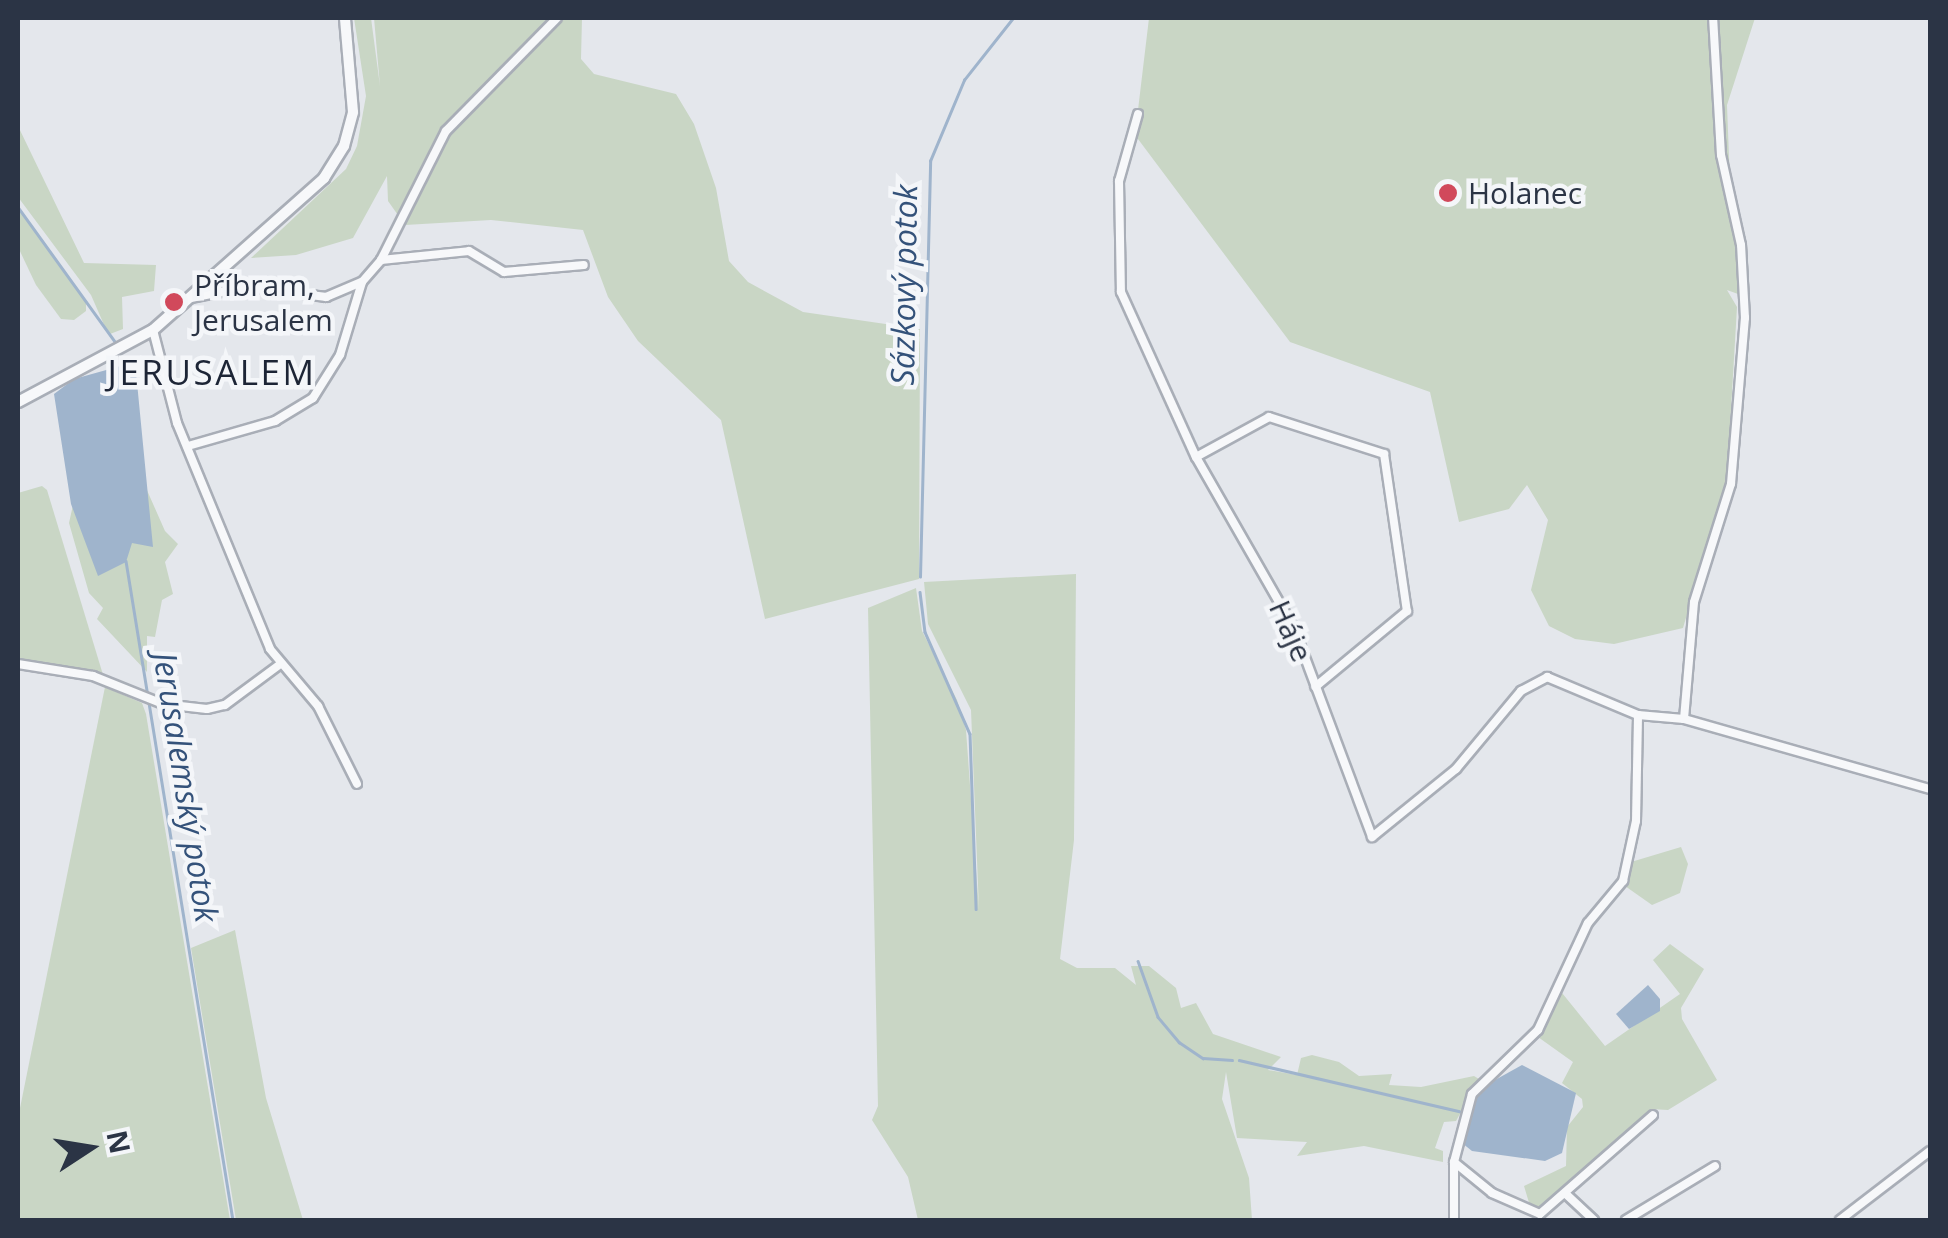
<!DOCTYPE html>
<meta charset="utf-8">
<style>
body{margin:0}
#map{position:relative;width:1948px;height:1238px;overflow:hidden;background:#e4e7ec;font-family:"Open Sans",sans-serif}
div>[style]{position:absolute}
.green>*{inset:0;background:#c9d6c5}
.water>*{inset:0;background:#9fb4cc}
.stream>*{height:2.5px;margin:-1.25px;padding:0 1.25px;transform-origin:1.25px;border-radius:1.25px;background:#9fb4cc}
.roads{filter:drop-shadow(2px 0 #a9aeb7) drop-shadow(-2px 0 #a9aeb7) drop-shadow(0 2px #a9aeb7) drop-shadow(0 -2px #a9aeb7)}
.minor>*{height:8px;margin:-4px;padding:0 4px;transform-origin:4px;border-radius:4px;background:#f7f8fa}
.tertiary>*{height:10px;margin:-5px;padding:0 5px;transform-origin:5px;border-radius:5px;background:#f7f8fa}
.dots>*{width:28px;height:28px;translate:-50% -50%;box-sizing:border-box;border:5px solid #f4f6f9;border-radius:50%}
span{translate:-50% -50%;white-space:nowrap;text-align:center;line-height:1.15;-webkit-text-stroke:9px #f4f6f9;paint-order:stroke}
.poi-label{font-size:30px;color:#2b3445}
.left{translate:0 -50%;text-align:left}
.street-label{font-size:30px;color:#2b3445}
.water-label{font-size:32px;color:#34527a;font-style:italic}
.quarter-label{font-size:35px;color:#1d2536;letter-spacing:2.5px}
.frame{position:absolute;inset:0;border:20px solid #2b3445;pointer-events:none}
.north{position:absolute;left:40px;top:1098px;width:100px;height:100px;-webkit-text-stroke:8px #f4f6f9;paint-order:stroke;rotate:78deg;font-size:28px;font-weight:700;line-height:40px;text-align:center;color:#2b3445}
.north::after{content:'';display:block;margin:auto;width:35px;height:45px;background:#2b3445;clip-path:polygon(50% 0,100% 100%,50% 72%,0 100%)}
</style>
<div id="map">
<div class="green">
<div style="clip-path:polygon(354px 18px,371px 18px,380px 86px,374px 18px,582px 18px,581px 59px,594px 74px,676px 94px,694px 124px,716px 188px,729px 261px,748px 282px,803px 312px,920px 329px,919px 579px,765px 619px,721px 420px,638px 341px,608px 297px,583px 230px,491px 220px,405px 225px,388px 201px,387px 176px,353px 238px,296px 255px,251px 258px,346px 169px,357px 146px,366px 96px)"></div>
<div style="clip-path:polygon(1149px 18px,1755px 18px,1727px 105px,1730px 183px,1746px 239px,1738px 294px,1727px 290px,1737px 307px,1727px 478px,1683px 628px,1614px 644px,1575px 639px,1549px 626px,1531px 590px,1548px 520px,1527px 485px,1509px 509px,1459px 522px,1430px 392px,1290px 342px,1135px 135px)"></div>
<div style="clip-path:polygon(18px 126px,84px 263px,156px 265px,154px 291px,122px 297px,123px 329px,110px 334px,105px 327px,91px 295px,18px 197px)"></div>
<div style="clip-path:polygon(18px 208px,86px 301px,86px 311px,74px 320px,61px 319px,36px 285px,18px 247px)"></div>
<div style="clip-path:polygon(42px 486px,47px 490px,104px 678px,18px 661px,18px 493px)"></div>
<div style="clip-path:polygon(146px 488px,165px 531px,178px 544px,165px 562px,173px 594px,162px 600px,155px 637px,147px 636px,147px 672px,97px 619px,103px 608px,89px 593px,69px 523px,73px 505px,149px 541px)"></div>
<div style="clip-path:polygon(1076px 574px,1074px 840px,1060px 959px,1077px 968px,1115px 968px,1136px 985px,1131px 966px,1149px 966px,1176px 988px,1181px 1008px,1196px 1003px,1213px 1034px,1281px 1057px,1268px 1070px,1297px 1075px,1301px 1058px,1312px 1055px,1339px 1062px,1359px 1076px,1392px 1074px,1389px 1085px,1421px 1087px,1474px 1076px,1479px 1079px,1456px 1121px,1444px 1122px,1435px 1148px,1443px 1151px,1443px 1162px,1364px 1146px,1297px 1156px,1307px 1142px,1237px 1138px,1226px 1072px,1222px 1099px,1249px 1178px,1252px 1220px,918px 1220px,908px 1177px,872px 1120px,878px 1106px,868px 608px,916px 588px,922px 631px,957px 700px,966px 730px,979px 910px,971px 710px,928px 624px,924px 582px)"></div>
<div style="clip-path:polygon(105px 687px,142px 703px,146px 714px,230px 1220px,18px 1220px,18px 1118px)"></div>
<div style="clip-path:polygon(1681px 847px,1688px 864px,1680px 893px,1652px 905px,1625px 886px,1631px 862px)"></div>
<div style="clip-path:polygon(235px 930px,266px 1098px,303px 1220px,236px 1220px,191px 948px)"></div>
<div style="clip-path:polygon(1670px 944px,1704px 969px,1681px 1008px,1682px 1019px,1717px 1080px,1668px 1110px,1651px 1109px,1545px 1208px,1530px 1206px,1524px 1186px,1566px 1166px,1567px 1127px,1583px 1107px,1582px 1099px,1562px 1083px,1573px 1062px,1538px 1037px,1558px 988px,1605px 1046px,1680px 994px,1653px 960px)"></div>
</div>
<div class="water">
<div style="clip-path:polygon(135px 362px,153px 547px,132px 543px,126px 562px,98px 576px,71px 504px,54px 394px,74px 379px)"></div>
<div style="clip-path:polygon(1648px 985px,1660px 999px,1660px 1011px,1629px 1029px,1616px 1014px)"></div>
<div style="clip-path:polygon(1522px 1065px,1576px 1093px,1562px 1153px,1545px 1161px,1472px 1151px,1462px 1143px,1466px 1113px,1486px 1085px)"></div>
</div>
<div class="stream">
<div style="left:18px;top:207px;width:168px;rotate:54.2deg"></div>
<div style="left:126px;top:561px;width:668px;rotate:80.78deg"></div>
<div style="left:920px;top:577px;width:416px;rotate:-88.6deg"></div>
<div style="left:930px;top:161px;width:88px;rotate:-67.2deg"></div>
<div style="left:964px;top:80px;width:79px;rotate:-51.7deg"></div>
<div style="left:920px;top:592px;width:40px;rotate:82.9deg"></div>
<div style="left:925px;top:632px;width:111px;rotate:66.2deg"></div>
<div style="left:970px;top:734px;width:175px;rotate:88deg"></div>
<div style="left:1138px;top:961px;width:59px;rotate:70.3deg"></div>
<div style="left:1158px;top:1017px;width:33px;rotate:50deg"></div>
<div style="left:1179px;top:1042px;width:29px;rotate:34deg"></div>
<div style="left:1203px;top:1058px;width:29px;rotate:4deg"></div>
<div style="left:1239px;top:1060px;width:226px;rotate:13.1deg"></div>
</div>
<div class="roads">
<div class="minor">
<div style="left:1138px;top:114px;width:70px;rotate:105.8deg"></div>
<div style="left:1119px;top:181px;width:111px;rotate:89deg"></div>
<div style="left:1121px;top:292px;width:181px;rotate:65.6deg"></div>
<div style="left:1196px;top:457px;width:197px;rotate:60.2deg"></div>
<div style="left:1294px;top:628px;width:223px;rotate:69.5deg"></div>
<div style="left:1372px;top:837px;width:108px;rotate:-39deg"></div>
<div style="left:1456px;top:769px;width:102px;rotate:-50.2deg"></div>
<div style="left:1521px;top:691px;width:30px;rotate:-28deg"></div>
<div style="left:1547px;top:677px;width:99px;rotate:22.7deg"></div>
<div style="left:1638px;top:715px;width:46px;rotate:5deg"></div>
<div style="left:1684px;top:719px;width:256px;rotate:15.9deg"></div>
<div style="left:381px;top:260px;width:144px;rotate:-63.3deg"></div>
<div style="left:446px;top:131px;width:158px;rotate:-45.5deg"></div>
<div style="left:191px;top:298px;width:56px;rotate:-11.3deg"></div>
<div style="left:246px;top:287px;width:81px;rotate:7.1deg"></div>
<div style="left:326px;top:297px;width:39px;rotate:-23deg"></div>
<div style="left:362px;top:282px;width:29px;rotate:-49deg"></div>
<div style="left:381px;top:260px;width:88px;rotate:-5.8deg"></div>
<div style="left:469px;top:251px;width:41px;rotate:31deg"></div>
<div style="left:504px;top:272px;width:80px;rotate:-5deg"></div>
<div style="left:153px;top:330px;width:96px;rotate:75.5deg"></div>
<div style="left:177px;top:423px;width:244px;rotate:67.6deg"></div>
<div style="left:270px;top:649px;width:75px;rotate:49.9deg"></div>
<div style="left:318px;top:706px;width:87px;rotate:63.4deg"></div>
<div style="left:188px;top:446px;width:91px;rotate:-16deg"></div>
<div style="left:275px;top:421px;width:44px;rotate:-31.2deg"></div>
<div style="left:313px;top:398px;width:51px;rotate:-57.9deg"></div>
<div style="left:340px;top:355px;width:76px;rotate:-73.2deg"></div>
<div style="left:1196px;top:457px;width:83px;rotate:-28.7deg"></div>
<div style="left:1269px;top:417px;width:121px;rotate:17.8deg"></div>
<div style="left:1384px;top:454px;width:159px;rotate:81.7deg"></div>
<div style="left:1407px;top:611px;width:119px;rotate:140.4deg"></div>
<div style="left:18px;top:664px;width:76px;rotate:9.1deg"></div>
<div style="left:93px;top:676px;width:75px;rotate:21.8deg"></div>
<div style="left:163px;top:704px;width:44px;rotate:6.5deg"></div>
<div style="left:207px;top:709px;width:18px;rotate:-13deg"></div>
<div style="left:225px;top:705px;width:67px;rotate:-36.5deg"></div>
<div style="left:1684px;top:719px;width:117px;rotate:-85.1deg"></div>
<div style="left:1694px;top:602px;width:124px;rotate:-72.6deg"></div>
<div style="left:1731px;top:484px;width:167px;rotate:-85.2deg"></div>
<div style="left:1745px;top:318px;width:73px;rotate:-93.1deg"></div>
<div style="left:1741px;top:245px;width:92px;rotate:-102.5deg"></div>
<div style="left:1721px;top:155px;width:137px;rotate:-93.3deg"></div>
<div style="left:1454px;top:1162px;width:49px;rotate:39.2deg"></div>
<div style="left:1492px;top:1193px;width:52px;rotate:23.6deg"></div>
<div style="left:1540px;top:1214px;width:150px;rotate:-41.2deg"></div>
<div style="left:1567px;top:1195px;width:37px;rotate:43deg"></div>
<div style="left:1454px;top:1220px;width:58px;rotate:-90deg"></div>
<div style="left:1454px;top:1162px;width:70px;rotate:-75.2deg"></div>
<div style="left:1472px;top:1094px;width:92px;rotate:-44.1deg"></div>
<div style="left:1538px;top:1030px;width:118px;rotate:-65deg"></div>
<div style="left:1588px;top:923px;width:55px;rotate:-50.2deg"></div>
<div style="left:1623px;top:881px;width:61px;rotate:-77.8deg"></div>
<div style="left:1636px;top:821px;width:106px;rotate:-88.9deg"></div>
<div style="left:1626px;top:1220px;width:104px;rotate:-31.2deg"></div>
<div style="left:1840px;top:1220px;width:113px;rotate:-37.5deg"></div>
</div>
<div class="tertiary">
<div style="left:18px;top:402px;width:153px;rotate:-28.1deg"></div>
<div style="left:153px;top:330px;width:229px;rotate:-41.6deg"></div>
<div style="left:324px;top:178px;width:38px;rotate:-58deg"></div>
<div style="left:344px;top:146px;width:35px;rotate:-75deg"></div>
<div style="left:353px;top:112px;width:94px;rotate:-94.9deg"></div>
</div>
</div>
<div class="dots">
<div style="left:1448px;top:193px;background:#d1495b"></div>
<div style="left:174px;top:302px;background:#d1495b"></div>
</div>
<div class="poi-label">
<span class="left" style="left:1468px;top:193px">Holanec</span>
<span class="left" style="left:194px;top:302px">Příbram,<br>Jerusalem</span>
</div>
<div class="street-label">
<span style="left:1291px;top:631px;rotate:66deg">Háje</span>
</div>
<div class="water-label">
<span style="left:904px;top:285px;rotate:-89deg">Sázkový potok</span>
<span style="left:186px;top:787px;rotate:81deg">Jerusalemský potok</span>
</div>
<div class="quarter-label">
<span style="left:212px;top:372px">JERUSALEM</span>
</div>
<div class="frame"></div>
<div class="north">N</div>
</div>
